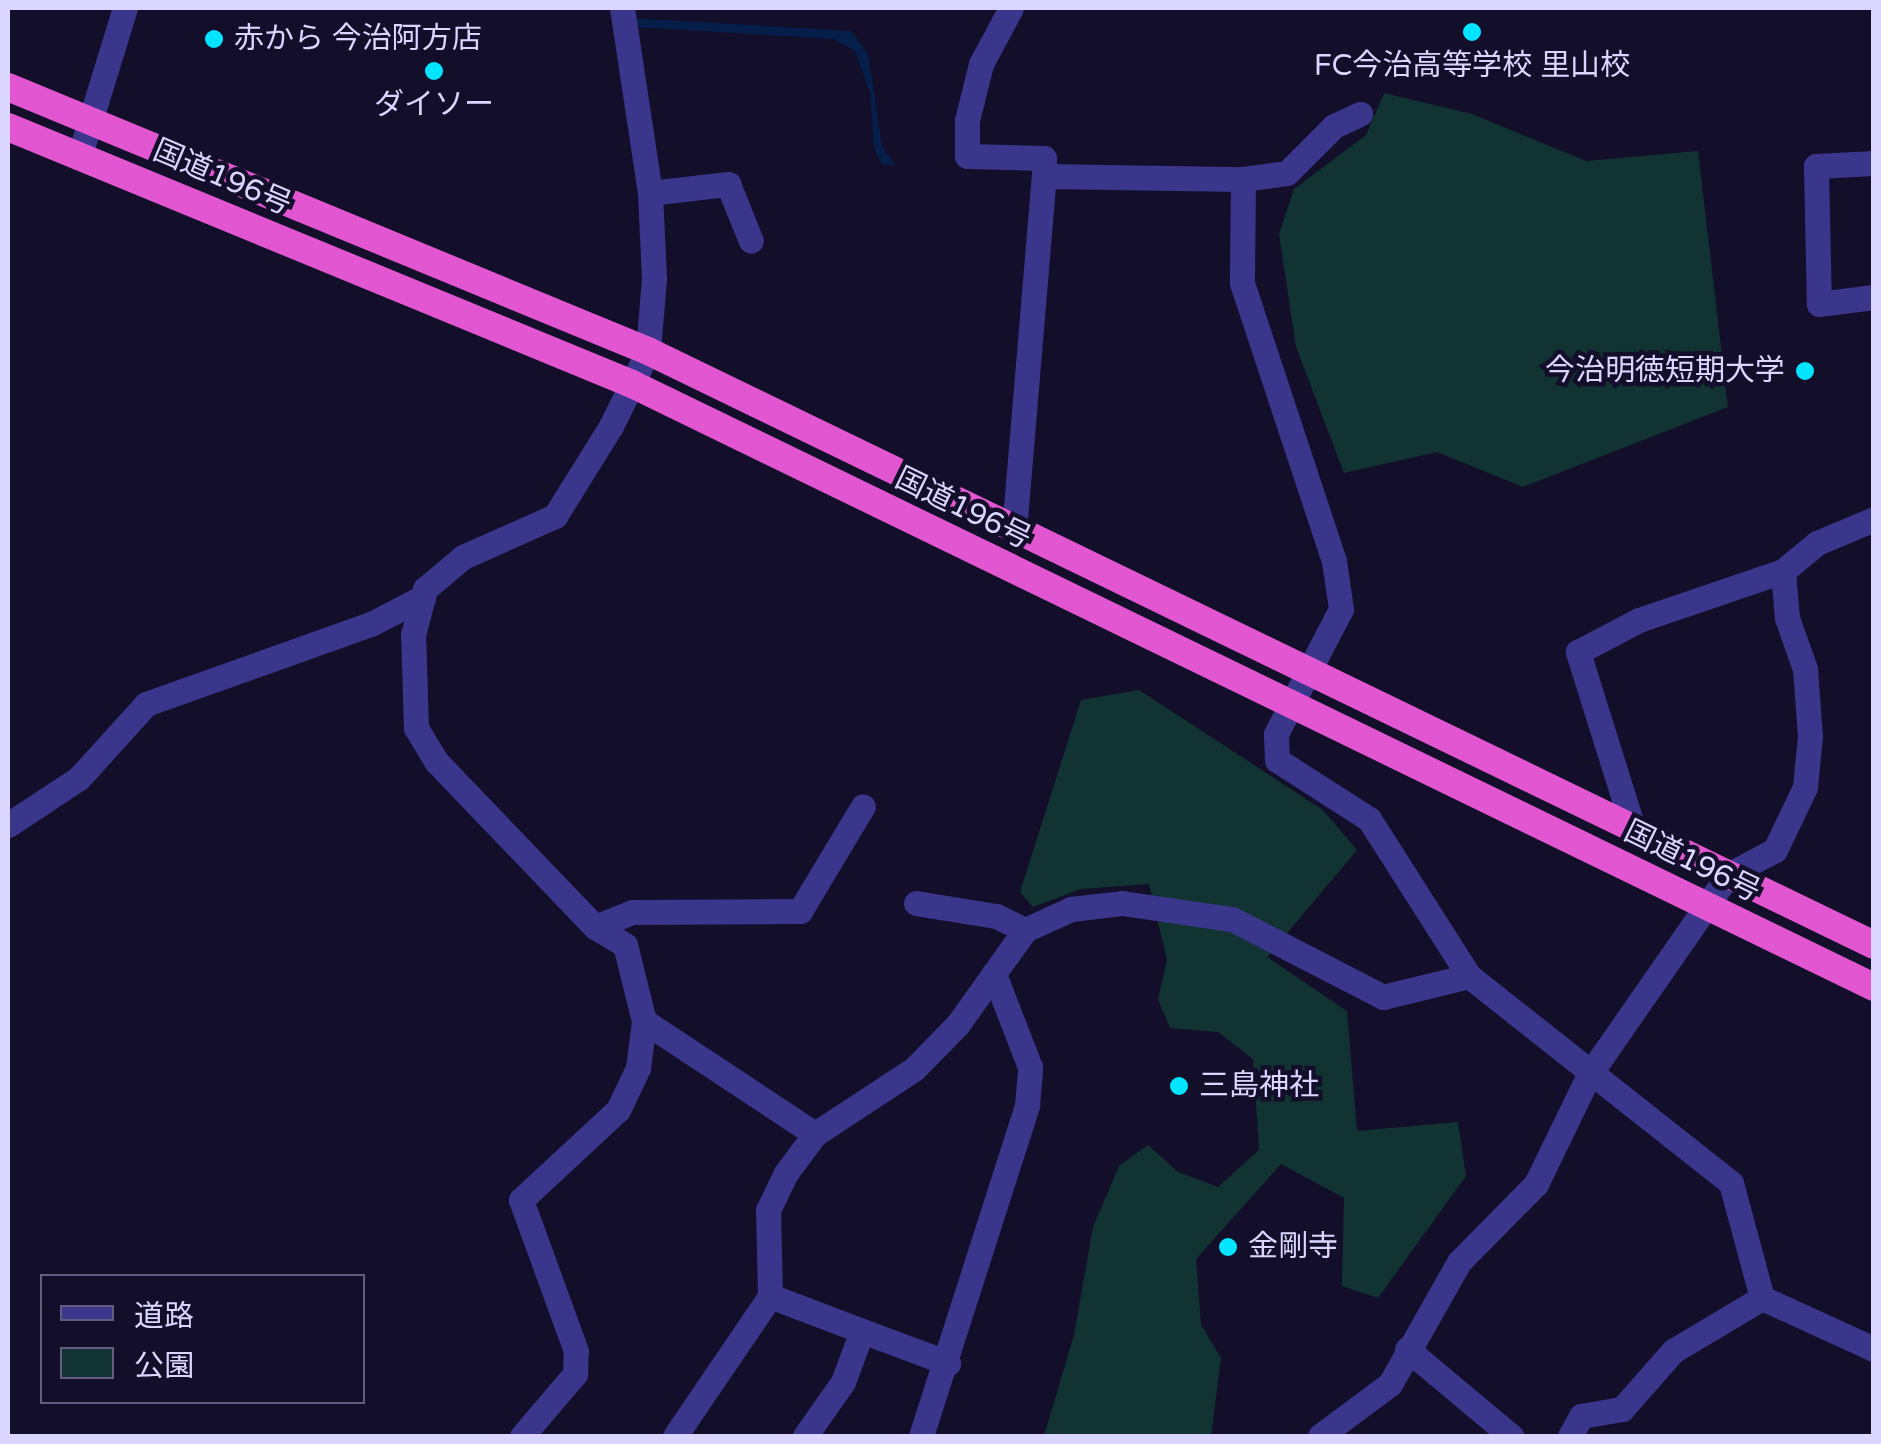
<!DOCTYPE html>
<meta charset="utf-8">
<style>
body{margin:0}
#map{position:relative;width:1881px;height:1444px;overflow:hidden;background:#130e29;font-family:"Varela Round","Noto Sans JP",sans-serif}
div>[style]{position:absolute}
.green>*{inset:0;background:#113433}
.water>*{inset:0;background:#061e4a}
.minor>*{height:25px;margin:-12.5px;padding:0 12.5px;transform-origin:12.5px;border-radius:12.5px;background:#3a368b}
.tertiary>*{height:25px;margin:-12.5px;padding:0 12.5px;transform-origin:12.5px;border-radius:12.5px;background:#3a368b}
.trunk>*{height:28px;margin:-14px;padding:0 14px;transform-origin:14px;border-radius:14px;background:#e257d1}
.dots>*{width:28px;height:28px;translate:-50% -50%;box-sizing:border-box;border:5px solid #130e29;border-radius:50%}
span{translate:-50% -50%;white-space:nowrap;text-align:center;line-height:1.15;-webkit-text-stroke:9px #130e29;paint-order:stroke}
.poi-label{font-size:30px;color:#dbd6ff}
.left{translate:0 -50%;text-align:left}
.right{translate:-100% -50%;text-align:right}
.street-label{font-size:30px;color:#dbd6ff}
.frame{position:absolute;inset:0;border:10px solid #dbd6ff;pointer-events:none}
.legend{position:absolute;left:40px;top:1274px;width:325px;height:130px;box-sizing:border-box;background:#130e29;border:2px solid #635e7f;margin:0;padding:12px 18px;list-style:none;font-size:30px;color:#dbd6ff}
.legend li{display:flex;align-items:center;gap:20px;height:50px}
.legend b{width:50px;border:2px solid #635e7f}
</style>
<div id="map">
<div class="green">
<div style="clip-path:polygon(1384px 93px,1472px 114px,1586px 161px,1698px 151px,1728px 407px,1523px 487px,1437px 452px,1344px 473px,1296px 347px,1279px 234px,1294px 189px,1366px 135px)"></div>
<div style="clip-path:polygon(1139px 690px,1323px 810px,1357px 850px,1267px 957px,1347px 1011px,1357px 1131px,1458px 1122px,1466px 1176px,1378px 1298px,1342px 1286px,1344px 1198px,1281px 1164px,1196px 1259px,1201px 1325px,1221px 1358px,1211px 1436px,1044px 1436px,1074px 1335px,1093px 1227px,1119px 1166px,1148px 1145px,1178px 1172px,1218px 1187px,1259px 1150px,1253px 1059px,1218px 1032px,1170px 1028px,1158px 999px,1167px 960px,1149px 884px,1081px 889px,1033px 907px,1020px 892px,1081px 700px)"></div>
</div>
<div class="water">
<div style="clip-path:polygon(631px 18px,851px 31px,868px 54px,882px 146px,895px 165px,882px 165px,874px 147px,870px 93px,855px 51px,833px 39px,634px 27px)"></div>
</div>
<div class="minor">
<div style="left:1011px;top:8px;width:64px;rotate:118.2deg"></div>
<div style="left:981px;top:64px;width:58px;rotate:104deg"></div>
<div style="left:967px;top:120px;width:36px;rotate:90deg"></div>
<div style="left:967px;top:156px;width:77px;rotate:1.5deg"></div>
<div style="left:1044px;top:158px;width:18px;rotate:90deg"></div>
<div style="left:1044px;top:176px;width:199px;rotate:0.9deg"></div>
<div style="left:1243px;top:179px;width:104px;rotate:90.6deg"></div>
<div style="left:1242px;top:283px;width:293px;rotate:71.7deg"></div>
<div style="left:1334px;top:561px;width:49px;rotate:81.7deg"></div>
<div style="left:1341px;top:609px;width:141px;rotate:117.5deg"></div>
<div style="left:1276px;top:734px;width:26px;rotate:88deg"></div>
<div style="left:1277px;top:760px;width:109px;rotate:32.7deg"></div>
<div style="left:1369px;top:819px;width:186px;rotate:57.5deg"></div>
<div style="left:1874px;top:163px;width:58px;rotate:177deg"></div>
<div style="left:1816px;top:166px;width:138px;rotate:88.8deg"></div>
<div style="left:1819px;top:304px;width:55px;rotate:-7.3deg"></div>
<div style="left:1243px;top:179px;width:44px;rotate:-7.8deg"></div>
<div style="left:1287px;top:173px;width:66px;rotate:-45deg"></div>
<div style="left:1334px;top:126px;width:29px;rotate:-25deg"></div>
<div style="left:650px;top:193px;width:79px;rotate:-6.6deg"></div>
<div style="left:728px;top:184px;width:61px;rotate:68deg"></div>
<div style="left:1014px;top:531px;width:356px;rotate:-85.2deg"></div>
<div style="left:8px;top:825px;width:85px;rotate:-33.5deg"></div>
<div style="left:79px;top:778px;width:100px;rotate:-47.8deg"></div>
<div style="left:146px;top:704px;width:239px;rotate:-19.6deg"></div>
<div style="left:371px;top:624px;width:59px;rotate:-27.4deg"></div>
<div style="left:1634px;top:831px;width:188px;rotate:-107.4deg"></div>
<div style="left:1578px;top:652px;width:69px;rotate:-27.7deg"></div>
<div style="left:1639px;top:620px;width:152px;rotate:-18.8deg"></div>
<div style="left:595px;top:927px;width:40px;rotate:-22deg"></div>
<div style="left:632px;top:912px;width:168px;rotate:-0.3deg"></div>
<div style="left:800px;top:911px;width:122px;rotate:-59deg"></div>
<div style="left:1025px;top:930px;width:51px;rotate:-24.5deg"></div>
<div style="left:1071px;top:909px;width:51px;rotate:-6.7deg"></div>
<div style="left:1122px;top:903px;width:111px;rotate:8.3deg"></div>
<div style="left:1232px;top:919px;width:170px;rotate:27.3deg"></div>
<div style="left:1383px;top:997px;width:89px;rotate:-13.7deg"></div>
<div style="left:1469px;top:976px;width:334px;rotate:38.3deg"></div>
<div style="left:1731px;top:1183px;width:119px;rotate:74.9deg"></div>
<div style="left:644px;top:1021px;width:205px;rotate:33.5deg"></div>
<div style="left:770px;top:1296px;width:98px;rotate:20.8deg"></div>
<div style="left:1762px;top:1298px;width:123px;rotate:24.5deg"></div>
<div style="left:1407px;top:1349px;width:136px;rotate:39.9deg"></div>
<div style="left:522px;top:1436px;width:82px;rotate:-49.5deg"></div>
<div style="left:575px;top:1374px;width:23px;rotate:-88deg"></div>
<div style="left:576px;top:1351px;width:161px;rotate:-110deg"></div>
<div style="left:521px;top:1200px;width:132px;rotate:-42.9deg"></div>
<div style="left:618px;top:1110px;width:47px;rotate:-64.5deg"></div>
<div style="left:638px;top:1068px;width:47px;rotate:-82.7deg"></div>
<div style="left:644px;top:1021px;width:78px;rotate:-104deg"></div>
<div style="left:625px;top:945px;width:35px;rotate:-149deg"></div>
<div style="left:595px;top:927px;width:230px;rotate:-133.8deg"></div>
<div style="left:436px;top:761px;width:39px;rotate:-121deg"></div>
<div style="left:416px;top:728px;width:93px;rotate:-91.8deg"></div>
<div style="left:413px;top:635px;width:48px;rotate:-75.4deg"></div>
<div style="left:425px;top:589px;width:50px;rotate:-40.1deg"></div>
<div style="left:463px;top:557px;width:101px;rotate:-24deg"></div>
<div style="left:555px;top:516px;width:106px;rotate:-58.1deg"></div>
<div style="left:611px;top:426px;width:84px;rotate:-63.7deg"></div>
<div style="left:648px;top:351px;width:73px;rotate:-85.3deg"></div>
<div style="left:654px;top:278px;width:85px;rotate:-92.7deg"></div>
<div style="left:650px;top:193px;width:187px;rotate:-98.6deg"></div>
<div style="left:675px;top:1436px;width:169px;rotate:-55.8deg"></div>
<div style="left:770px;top:1296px;width:86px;rotate:-91.3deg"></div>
<div style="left:768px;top:1210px;width:41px;rotate:-64.1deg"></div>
<div style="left:786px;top:1173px;width:49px;rotate:-53.4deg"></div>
<div style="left:815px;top:1134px;width:118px;rotate:-33.3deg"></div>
<div style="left:914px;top:1069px;width:63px;rotate:-45.6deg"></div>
<div style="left:958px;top:1024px;width:115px;rotate:-54.5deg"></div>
<div style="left:1025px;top:930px;width:32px;rotate:-154deg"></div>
<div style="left:996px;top:916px;width:81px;rotate:-170.8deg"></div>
<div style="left:805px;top:1436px;width:66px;rotate:-54.9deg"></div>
<div style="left:843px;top:1382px;width:54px;rotate:-69.6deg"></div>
<div style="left:862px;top:1331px;width:92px;rotate:20.4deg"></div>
<div style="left:921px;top:1436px;width:348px;rotate:-72.2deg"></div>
<div style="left:1027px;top:1105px;width:38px;rotate:-85deg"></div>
<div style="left:1030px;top:1067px;width:100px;rotate:-111.2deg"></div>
<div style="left:1320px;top:1436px;width:87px;rotate:-36.6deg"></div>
<div style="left:1390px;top:1384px;width:140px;rotate:-60.5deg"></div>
<div style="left:1459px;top:1262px;width:110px;rotate:-45.4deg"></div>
<div style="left:1536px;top:1184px;width:121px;rotate:-64.1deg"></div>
<div style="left:1589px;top:1075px;width:244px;rotate:-55.2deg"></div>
<div style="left:1728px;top:875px;width:53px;rotate:-28deg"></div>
<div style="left:1775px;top:850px;width:70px;rotate:-64.5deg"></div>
<div style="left:1805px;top:787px;width:51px;rotate:-84.4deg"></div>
<div style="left:1810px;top:736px;width:67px;rotate:-94.3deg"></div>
<div style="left:1805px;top:669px;width:54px;rotate:-109.4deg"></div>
<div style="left:1787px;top:618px;width:47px;rotate:-94.9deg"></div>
<div style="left:1783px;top:571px;width:44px;rotate:-39.5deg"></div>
<div style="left:1817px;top:543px;width:62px;rotate:-22.8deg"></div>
<div style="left:1570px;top:1436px;width:23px;rotate:-61deg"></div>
<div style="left:1581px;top:1416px;width:42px;rotate:-9.7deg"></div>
<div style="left:1622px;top:1409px;width:77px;rotate:-48.7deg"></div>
<div style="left:1673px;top:1351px;width:104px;rotate:-30.8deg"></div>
</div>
<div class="tertiary">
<div style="left:80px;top:154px;width:153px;rotate:-72.9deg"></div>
</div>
<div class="trunk">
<div style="left:8px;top:87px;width:692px;rotate:22.42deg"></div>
<div style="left:648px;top:351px;width:1362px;rotate:25.85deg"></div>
<div style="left:8px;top:127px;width:675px;rotate:22.38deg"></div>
<div style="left:632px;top:384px;width:1381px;rotate:25.9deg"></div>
</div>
<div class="dots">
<div style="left:1472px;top:32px;background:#02e4ff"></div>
<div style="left:214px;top:39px;background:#02e4ff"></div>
<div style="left:434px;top:71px;background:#02e4ff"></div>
<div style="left:1805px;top:371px;background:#02e4ff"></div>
<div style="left:1179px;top:1086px;background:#02e4ff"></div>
<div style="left:1228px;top:1247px;background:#02e4ff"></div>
</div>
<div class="poi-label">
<span class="left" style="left:234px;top:39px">赤から 今治阿方店</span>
<span style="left:1472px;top:66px">FC今治高等学校 里山校</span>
<span style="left:434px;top:105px">ダイソー</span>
<span class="right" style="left:1785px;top:371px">今治明徳短期大学</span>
<span class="left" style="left:1199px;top:1086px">三島神社</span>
<span class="left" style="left:1248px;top:1247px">金剛寺</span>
</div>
<div class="street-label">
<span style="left:222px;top:178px;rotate:23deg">国道196号</span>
<span style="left:963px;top:509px;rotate:26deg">国道196号</span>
<span style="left:1692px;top:862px;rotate:26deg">国道196号</span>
</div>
<div class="frame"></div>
<ul class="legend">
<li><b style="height:12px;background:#3a368b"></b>道路</li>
<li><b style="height:28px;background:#113433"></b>公園</li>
</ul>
</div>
